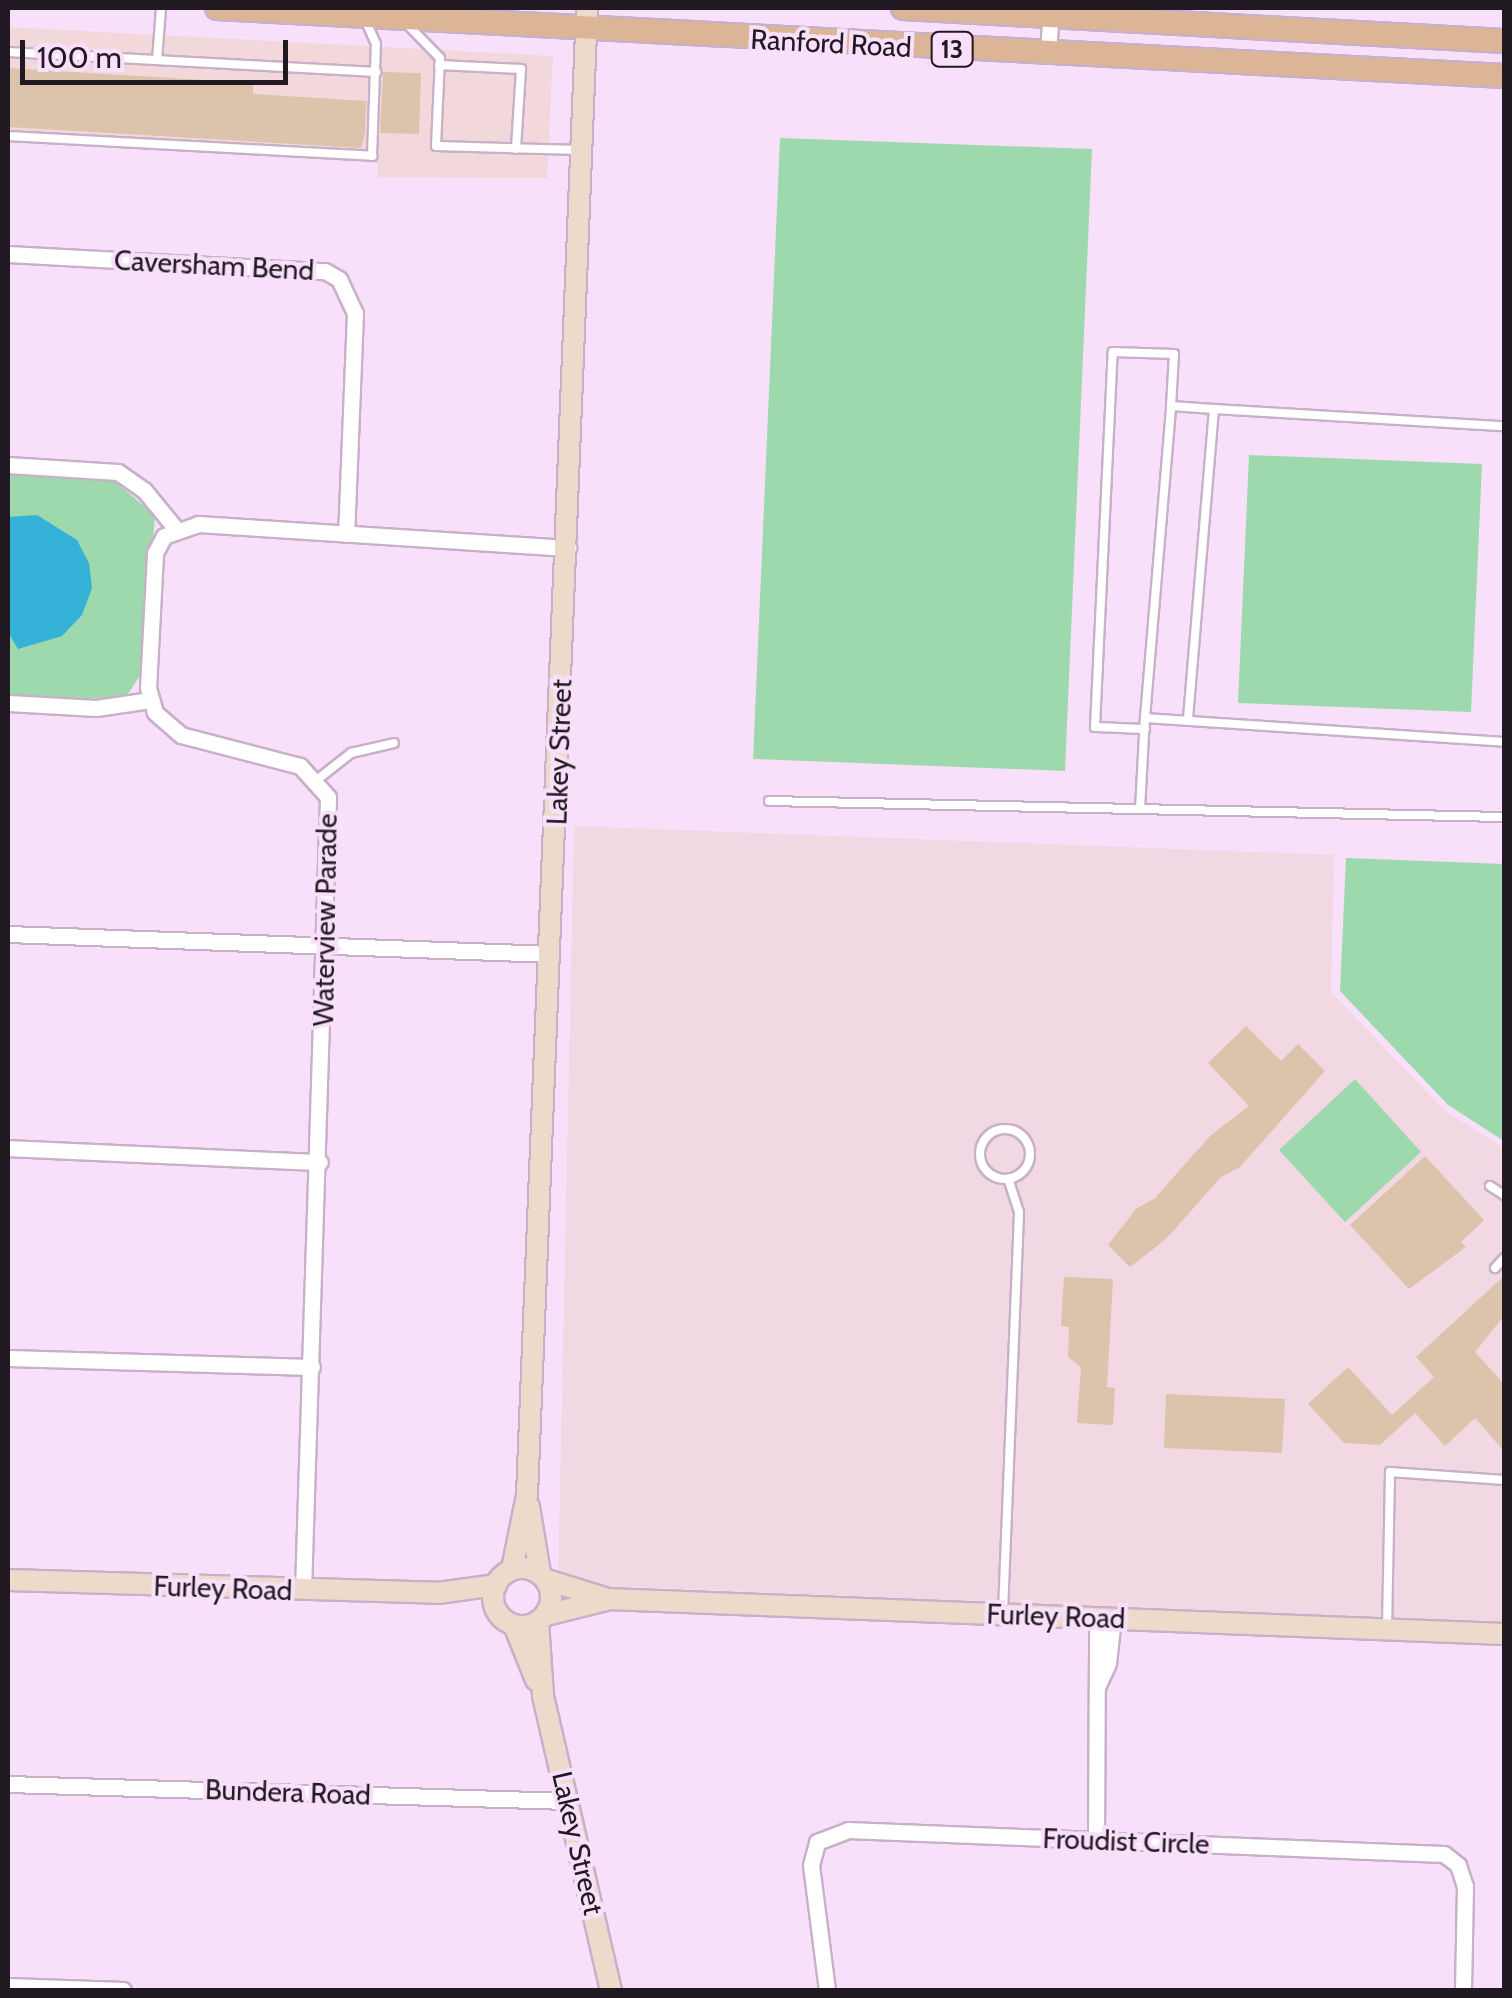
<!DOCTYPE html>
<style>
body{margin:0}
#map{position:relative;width:1512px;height:1998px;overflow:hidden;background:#f9e0fa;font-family:Cabin,sans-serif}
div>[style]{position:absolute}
.commercial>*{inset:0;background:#f3d8db}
.education>*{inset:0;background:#f1d8e3}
.green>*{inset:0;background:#9dd9ad}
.water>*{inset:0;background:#35b2d8}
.building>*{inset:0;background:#dcc3ab}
.roads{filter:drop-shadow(2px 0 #c8b0c9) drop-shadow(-2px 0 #c8b0c9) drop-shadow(0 2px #c8b0c9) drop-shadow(0 -2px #c8b0c9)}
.lane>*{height:8px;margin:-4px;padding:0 4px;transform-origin:4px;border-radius:4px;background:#fff}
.lane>.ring{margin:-4px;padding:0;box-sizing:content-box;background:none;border:8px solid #fff;border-radius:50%}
.street>*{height:15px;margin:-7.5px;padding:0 7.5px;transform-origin:7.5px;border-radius:7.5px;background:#fff}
.secondary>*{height:20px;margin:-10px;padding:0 10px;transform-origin:10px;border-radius:10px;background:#eddacb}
.secondary>.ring{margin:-10px;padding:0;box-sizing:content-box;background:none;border:20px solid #eddacb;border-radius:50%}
.primary>*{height:22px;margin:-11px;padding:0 11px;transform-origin:11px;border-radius:11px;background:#dcb597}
span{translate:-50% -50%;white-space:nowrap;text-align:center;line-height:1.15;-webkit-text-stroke:8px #f9e0fa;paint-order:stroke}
.shield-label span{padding:2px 8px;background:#f9e0fa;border:2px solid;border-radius:8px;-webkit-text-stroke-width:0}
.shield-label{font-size:25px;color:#211922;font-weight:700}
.street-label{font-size:28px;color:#211922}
.frame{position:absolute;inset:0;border:10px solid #211922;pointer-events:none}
.scale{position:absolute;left:20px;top:40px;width:268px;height:45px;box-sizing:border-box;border:5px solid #211922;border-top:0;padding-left:12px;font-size:30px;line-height:35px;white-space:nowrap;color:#211922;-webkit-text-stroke:8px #f9e0fa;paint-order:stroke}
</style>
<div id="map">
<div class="commercial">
<div style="clip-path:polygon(8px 27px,553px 56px,547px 178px,378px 177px,378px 163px,8px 141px)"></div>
</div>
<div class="education">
<div style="clip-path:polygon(574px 826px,1334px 855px,1331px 992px,1444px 1110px,1504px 1148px,1504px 1622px,558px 1584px)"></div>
</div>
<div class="green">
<div style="clip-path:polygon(780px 138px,1092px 149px,1065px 771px,753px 759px)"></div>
<div style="clip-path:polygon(1249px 455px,1482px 464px,1471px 712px,1238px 703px)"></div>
<div style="clip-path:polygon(8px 473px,114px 481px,155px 515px,143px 671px,128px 694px,111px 699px,8px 695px)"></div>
<div style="clip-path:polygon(1346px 858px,1504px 864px,1504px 1141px,1448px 1105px,1340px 991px)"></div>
<div style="clip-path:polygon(1355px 1079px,1421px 1152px,1345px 1222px,1279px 1150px)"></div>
</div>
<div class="water">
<div style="clip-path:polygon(37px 515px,77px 540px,89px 563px,92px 588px,82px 615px,62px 636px,18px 649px,8px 632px,8px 517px)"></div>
</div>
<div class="building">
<div style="clip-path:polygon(8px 68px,253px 83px,253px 94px,366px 101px,365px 133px,361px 148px,8px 127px)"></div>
<div style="clip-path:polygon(383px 72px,421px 73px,419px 134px,380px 133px)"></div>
<div style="clip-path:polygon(1246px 1026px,1281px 1061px,1298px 1044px,1325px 1071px,1240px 1167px,1221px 1177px,1166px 1239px,1130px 1267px,1108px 1245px,1136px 1209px,1155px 1198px,1210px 1136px,1249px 1106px,1208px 1063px)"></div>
<div style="clip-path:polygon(1425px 1156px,1484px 1220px,1461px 1242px,1466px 1247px,1409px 1289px,1350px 1225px)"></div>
<div style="clip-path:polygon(1504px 1276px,1504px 1316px,1475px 1352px,1504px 1384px,1504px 1451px,1475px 1418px,1445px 1446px,1415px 1413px,1380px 1445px,1344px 1443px,1308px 1404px,1348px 1367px,1392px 1415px,1434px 1377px,1416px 1357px)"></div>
<div style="clip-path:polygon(1064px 1277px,1113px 1279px,1107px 1387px,1115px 1388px,1113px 1425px,1077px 1423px,1081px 1367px,1068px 1357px,1069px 1327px,1061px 1326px)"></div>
<div style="clip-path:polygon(1166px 1394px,1285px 1399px,1282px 1453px,1164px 1448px)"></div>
</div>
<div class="roads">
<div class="lane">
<div style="left:407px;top:24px;width:47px;rotate:45.9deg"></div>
<div style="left:440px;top:58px;width:88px;rotate:92.6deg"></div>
<div style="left:436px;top:146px;width:145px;rotate:1.6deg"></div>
<div style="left:8px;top:52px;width:369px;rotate:3.1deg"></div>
<div style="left:157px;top:60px;width:52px;rotate:-85.6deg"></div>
<div style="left:439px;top:65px;width:82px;rotate:2.8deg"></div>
<div style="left:521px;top:69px;width:80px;rotate:93.6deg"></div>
<div style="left:8px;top:136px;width:365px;rotate:3.1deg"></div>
<div style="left:372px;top:156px;width:112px;rotate:-88deg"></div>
<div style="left:376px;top:44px;width:27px;rotate:-114deg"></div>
<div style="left:1214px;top:409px;width:290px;rotate:3.4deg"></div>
<div style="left:1145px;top:718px;width:313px;rotate:-85.2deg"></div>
<div style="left:1171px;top:406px;width:43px;rotate:4deg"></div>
<div style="left:1214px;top:409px;width:312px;rotate:94.8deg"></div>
<div style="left:1145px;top:729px;width:50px;rotate:-177.7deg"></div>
<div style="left:1095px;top:727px;width:375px;rotate:-87.3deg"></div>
<div style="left:1113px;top:352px;width:61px;rotate:1.9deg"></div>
<div style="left:1174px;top:354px;width:52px;rotate:93.3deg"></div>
<div style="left:318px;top:779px;width:42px;rotate:-38.2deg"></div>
<div style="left:351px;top:753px;width:44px;rotate:-13.1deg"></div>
<div style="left:769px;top:801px;width:735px;rotate:1.25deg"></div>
<div style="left:1140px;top:809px;width:91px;rotate:-86.9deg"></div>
<div style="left:1145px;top:718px;width:360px;rotate:3.8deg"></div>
<div class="ring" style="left:980px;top:1129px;width:42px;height:42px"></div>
<div style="left:1490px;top:1186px;width:17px;rotate:33deg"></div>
<div style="left:1495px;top:1268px;width:13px;rotate:-48deg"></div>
<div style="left:1003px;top:1612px;width:400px;rotate:-87.7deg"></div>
<div style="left:1019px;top:1212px;width:35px;rotate:-108deg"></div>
<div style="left:1387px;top:1629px;width:157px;rotate:-88.9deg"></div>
<div style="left:1390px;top:1472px;width:114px;rotate:4deg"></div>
</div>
<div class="street">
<div style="left:1048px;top:54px;width:46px;rotate:-86.3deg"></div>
<div style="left:8px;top:254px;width:317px;rotate:3.1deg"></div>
<div style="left:325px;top:271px;width:16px;rotate:30deg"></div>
<div style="left:339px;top:279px;width:38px;rotate:65deg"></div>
<div style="left:355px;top:313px;width:221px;rotate:92.3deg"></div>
<div style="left:8px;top:465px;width:110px;rotate:3.6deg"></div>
<div style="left:118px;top:472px;width:32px;rotate:35deg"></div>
<div style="left:144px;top:490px;width:50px;rotate:50.6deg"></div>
<div style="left:8px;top:703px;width:88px;rotate:3.3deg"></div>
<div style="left:96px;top:708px;width:55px;rotate:-8.4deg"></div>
<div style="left:8px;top:934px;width:542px;rotate:2.11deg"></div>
<div style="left:8px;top:1148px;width:312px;rotate:2.6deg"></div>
<div style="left:8px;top:1358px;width:304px;rotate:1.7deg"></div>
<div style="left:303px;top:1590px;width:793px;rotate:-88.19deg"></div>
<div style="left:328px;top:797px;width:42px;rotate:-132.1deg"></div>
<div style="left:300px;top:766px;width:123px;rotate:-165.4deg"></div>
<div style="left:181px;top:735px;width:35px;rotate:-139deg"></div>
<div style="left:155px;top:712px;width:25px;rotate:-106deg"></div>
<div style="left:148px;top:688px;width:135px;rotate:-87deg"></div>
<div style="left:155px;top:553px;width:19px;rotate:-62deg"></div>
<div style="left:164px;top:536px;width:36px;rotate:-19deg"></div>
<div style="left:198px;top:524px;width:371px;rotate:3.7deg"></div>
<div style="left:1097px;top:1687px;width:26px;rotate:-65deg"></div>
<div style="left:1108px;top:1663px;width:45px;rotate:-83.7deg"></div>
<div style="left:8px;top:1784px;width:561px;rotate:1.74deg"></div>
<div style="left:1096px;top:1840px;width:223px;rotate:-89.7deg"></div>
<div style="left:8px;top:1986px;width:115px;rotate:2deg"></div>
<div style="left:827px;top:1990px;width:126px;rotate:-97.3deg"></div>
<div style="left:811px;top:1865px;width:24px;rotate:-75deg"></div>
<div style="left:817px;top:1842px;width:33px;rotate:-21deg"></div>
<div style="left:848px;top:1830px;width:596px;rotate:2.31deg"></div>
<div style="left:1444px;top:1854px;width:18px;rotate:38deg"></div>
<div style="left:1458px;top:1865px;width:22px;rotate:72deg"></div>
<div style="left:1465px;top:1886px;width:104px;rotate:91.1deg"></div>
</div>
<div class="secondary">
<div style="left:529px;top:1507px;width:67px;rotate:80.5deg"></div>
<div class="ring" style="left:493px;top:1568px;width:38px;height:38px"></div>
<div style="left:512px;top:1569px;width:76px;rotate:-78.5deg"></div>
<div style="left:527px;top:1495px;width:1488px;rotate:-87.69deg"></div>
<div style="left:8px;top:1580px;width:430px;rotate:1.7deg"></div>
<div style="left:438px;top:1593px;width:59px;rotate:-7.9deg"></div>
<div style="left:547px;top:1580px;width:64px;rotate:17.3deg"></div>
<div style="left:608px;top:1599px;width:897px;rotate:2.24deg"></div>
<div style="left:546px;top:1615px;width:62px;rotate:-14deg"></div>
<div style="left:538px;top:1622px;width:74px;rotate:86.1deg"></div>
<div style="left:543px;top:1696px;width:302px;rotate:77deg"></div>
<div style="left:514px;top:1625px;width:59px;rotate:68.2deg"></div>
</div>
<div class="primary">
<div style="left:217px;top:8px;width:1289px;rotate:3.02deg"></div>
<div style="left:903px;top:8px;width:602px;rotate:3.14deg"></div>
</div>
</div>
<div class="shield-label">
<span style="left:952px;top:49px">13</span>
</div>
<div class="street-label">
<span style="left:831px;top:43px;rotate:3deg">Ranford Road</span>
<span style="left:214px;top:265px;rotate:3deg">Caversham Bend</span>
<span style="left:559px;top:752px;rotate:-88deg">Lakey Street</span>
<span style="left:325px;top:920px;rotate:-89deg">Waterview Parade</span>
<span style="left:223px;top:1588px;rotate:2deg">Furley Road</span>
<span style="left:1056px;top:1616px;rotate:2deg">Furley Road</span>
<span style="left:288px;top:1792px;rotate:2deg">Bundera Road</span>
<span style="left:1126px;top:1841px;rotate:2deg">Froudist Circle</span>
<span style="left:578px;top:1843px;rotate:77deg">Lakey Street</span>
</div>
<div class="frame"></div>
<div class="scale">100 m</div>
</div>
